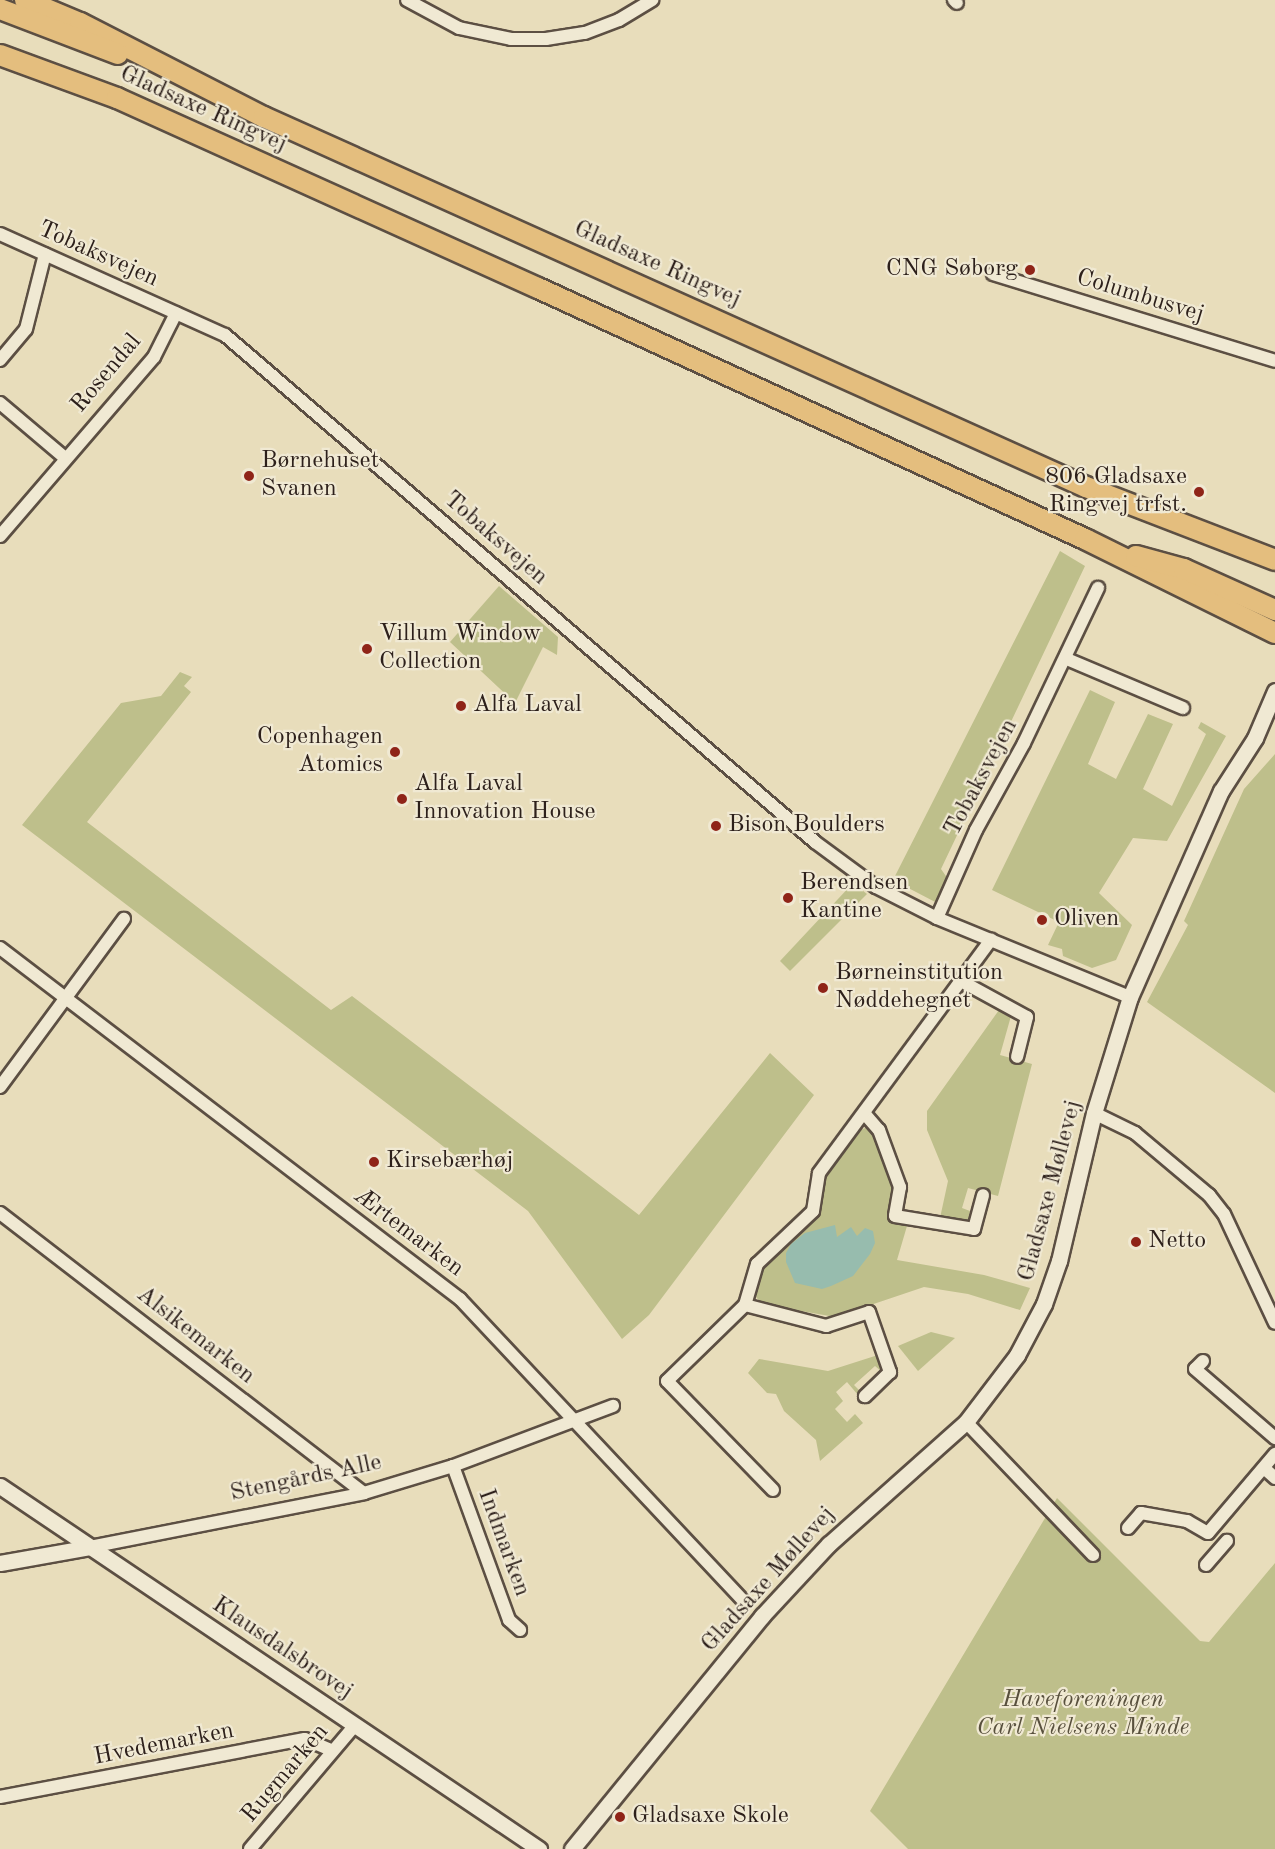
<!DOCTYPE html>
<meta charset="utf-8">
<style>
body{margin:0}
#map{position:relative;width:1275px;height:1849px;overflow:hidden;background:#e8ddbb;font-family:"Old Standard TT",serif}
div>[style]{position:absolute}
.green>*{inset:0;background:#bebf8b}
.water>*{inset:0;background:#97bcae}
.roads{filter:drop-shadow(2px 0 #5c4f43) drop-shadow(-2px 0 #5c4f43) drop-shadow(0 2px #5c4f43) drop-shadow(0 -2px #5c4f43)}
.minor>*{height:12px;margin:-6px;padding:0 6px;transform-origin:6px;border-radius:6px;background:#f0e9d3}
.tertiary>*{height:15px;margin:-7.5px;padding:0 7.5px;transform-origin:7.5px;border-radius:7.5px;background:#f0e9d3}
.primary>*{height:20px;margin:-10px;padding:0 10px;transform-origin:10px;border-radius:10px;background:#e4be7e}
.dots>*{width:16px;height:16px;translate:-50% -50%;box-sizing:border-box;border:3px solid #f0e9d3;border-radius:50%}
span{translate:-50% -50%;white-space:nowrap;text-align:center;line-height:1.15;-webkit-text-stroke:4.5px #f0e9d3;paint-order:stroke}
.street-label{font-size:24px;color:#2d201b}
.poi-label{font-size:24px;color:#2d201b}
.right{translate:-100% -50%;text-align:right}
.left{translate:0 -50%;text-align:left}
.park-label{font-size:24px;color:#58503d;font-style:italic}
</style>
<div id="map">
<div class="green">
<div style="clip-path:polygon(1060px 551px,1085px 566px,941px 869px,948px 879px,939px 904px,893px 880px)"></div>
<div style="clip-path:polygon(499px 586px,558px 637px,557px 655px,543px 647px,515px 703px,450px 642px)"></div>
<div style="clip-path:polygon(180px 672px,192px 677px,184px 686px,191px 692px,87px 822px,331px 1010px,352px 996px,639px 1215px,770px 1053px,814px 1095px,649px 1315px,622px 1339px,528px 1211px,22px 825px,121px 703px,161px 696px)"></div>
<div style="clip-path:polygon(1090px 690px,1115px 702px,1088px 764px,1116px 779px,1148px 714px,1173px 724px,1143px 789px,1172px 806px,1206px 734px,1198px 728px,1201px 722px,1226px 736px,1167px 841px,1133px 838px,1099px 893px,1132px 925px,1116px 960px,1092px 968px,1063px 956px,1062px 949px,1048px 945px,1059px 922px,992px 890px)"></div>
<div style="clip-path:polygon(1275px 754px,1275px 1093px,1147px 1002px,1188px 925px,1184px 921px,1244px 789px)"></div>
<div style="clip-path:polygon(853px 883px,867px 894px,790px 971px,780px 961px)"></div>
<div style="clip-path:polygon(999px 1010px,1011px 1016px,1000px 1055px,1032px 1064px,998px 1196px,968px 1188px,962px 1208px,970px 1211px,969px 1219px,964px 1223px,940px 1218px,948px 1181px,927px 1130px,927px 1111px)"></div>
<div style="clip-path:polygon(867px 1127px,876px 1134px,895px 1187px,889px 1222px,907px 1226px,897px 1260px,984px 1275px,1030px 1288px,1020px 1310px,968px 1294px,924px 1287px,835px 1317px,762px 1304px,756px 1297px,761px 1267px,818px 1212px,823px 1175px,851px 1135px)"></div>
<div style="clip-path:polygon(931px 1332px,955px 1338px,918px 1371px,898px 1346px)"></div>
<div style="clip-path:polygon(878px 1355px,882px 1372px,875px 1366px,854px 1385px,864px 1395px,858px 1395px,847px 1382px,836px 1392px,843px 1401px,835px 1409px,847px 1422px,855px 1414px,863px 1423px,820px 1461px,816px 1440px,784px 1411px,776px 1394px,767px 1393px,748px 1373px,759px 1359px,828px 1371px)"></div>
<div style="clip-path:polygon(1057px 1498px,1200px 1641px,1209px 1642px,1275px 1563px,1275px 1849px,908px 1849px,870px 1811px)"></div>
</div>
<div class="water">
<div style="clip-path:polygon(835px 1225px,837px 1237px,851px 1227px,857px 1236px,865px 1228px,873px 1231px,875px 1243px,870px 1254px,853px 1276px,831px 1286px,822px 1289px,795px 1283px,786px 1262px,786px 1253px,791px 1244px,805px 1233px)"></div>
</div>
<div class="roads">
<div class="minor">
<div style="left:407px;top:0;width:59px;rotate:28.3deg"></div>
<div style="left:459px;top:28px;width:53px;rotate:11.9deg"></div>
<div style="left:511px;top:39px;width:35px"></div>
<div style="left:546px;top:39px;width:39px;rotate:-9deg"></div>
<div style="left:585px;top:33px;width:36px;rotate:-21deg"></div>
<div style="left:619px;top:20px;width:39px;rotate:-31deg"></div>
<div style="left:954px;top:0;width:4px;rotate:45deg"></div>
<div style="left:0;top:234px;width:247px;rotate:24.2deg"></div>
<div style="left:225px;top:335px;width:778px;rotate:40.67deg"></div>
<div style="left:815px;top:842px;width:76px;rotate:36.4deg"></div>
<div style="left:876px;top:887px;width:68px;rotate:26.9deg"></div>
<div style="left:937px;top:918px;width:209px;rotate:22.3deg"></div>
<div style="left:993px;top:274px;width:295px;rotate:17.1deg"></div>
<div style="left:0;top:360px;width:40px;rotate:-50deg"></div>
<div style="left:26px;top:329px;width:77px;rotate:-75.8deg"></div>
<div style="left:0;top:403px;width:85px;rotate:40.2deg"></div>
<div style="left:0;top:536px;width:236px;rotate:-49.3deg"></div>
<div style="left:154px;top:357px;width:49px;rotate:-63.4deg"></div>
<div style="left:1067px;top:659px;width:126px;rotate:22.9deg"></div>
<div style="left:937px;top:918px;width:96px;rotate:-66.1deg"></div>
<div style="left:976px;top:830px;width:99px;rotate:-61.1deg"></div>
<div style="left:1024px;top:743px;width:172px;rotate:-64.5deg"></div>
<div style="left:0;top:948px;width:579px;rotate:37.35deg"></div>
<div style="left:460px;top:1299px;width:416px;rotate:46.8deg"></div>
<div style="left:961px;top:981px;width:75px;rotate:28.6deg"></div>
<div style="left:1027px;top:1017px;width:41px;rotate:104deg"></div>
<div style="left:0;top:1087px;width:209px;rotate:-53.6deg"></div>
<div style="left:864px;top:1113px;width:23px;rotate:49deg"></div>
<div style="left:879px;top:1130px;width:61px;rotate:69.8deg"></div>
<div style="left:900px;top:1187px;width:29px;rotate:100deg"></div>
<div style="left:895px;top:1216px;width:80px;rotate:9.3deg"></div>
<div style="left:974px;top:1229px;width:35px;rotate:-75deg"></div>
<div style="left:1094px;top:1113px;width:46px;rotate:26deg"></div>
<div style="left:1135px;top:1133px;width:97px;rotate:40deg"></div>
<div style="left:1209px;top:1195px;width:24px;rotate:52deg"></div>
<div style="left:1224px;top:1214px;width:120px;rotate:64.9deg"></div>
<div style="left:0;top:1213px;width:459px;rotate:37.6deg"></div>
<div style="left:745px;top:1305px;width:84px;rotate:14.5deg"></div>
<div style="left:826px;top:1326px;width:45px;rotate:-18deg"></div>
<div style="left:869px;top:1312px;width:64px;rotate:70.7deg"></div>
<div style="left:890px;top:1372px;width:35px;rotate:136deg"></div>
<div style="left:1203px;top:1361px;width:11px;rotate:135deg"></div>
<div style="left:1195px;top:1369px;width:106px;rotate:40.8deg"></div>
<div style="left:966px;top:1422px;width:184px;rotate:46.3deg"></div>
<div style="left:453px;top:1466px;width:164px;rotate:70deg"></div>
<div style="left:509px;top:1620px;width:15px;rotate:42deg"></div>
<div style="left:1264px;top:1468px;width:15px;rotate:42deg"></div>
<div style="left:773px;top:1490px;width:152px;rotate:-134.2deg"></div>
<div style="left:667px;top:1381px;width:109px;rotate:-44.3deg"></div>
<div style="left:745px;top:1305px;width:43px;rotate:-73.7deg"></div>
<div style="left:757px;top:1264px;width:77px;rotate:-43.4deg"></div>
<div style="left:813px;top:1211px;width:38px;rotate:-81deg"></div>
<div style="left:819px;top:1173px;width:290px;rotate:-53.6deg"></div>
<div style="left:1128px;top:1528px;width:20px;rotate:-49deg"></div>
<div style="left:1141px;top:1513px;width:47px;rotate:9.9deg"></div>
<div style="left:1187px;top:1521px;width:24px;rotate:30deg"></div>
<div style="left:1208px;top:1533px;width:104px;rotate:-49.7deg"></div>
<div style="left:90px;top:1547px;width:279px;rotate:-11.1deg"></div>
<div style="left:364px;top:1493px;width:93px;rotate:-16.9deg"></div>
<div style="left:453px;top:1466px;width:171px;rotate:-20.6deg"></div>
<div style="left:1206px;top:1565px;width:32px;rotate:-49deg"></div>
<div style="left:0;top:1797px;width:310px;rotate:-10.8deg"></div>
<div style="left:305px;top:1739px;width:30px;rotate:23deg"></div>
<div style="left:250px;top:1849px;width:162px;rotate:-49.7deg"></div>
</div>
<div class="tertiary">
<div style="left:0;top:1486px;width:650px;rotate:33.96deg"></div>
<div style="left:0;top:1563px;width:91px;rotate:-10.1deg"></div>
<div style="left:572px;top:1849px;width:301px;rotate:-50.8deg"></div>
<div style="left:762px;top:1616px;width:98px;rotate:-47.1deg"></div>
<div style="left:829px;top:1544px;width:183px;rotate:-41.7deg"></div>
<div style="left:966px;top:1422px;width:84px;rotate:-52.7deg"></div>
<div style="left:1017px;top:1355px;width:58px;rotate:-62.1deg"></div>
<div style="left:1044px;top:1304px;width:46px;rotate:-70.8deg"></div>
<div style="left:1059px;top:1261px;width:152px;rotate:-76.7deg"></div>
<div style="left:1094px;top:1113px;width:121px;rotate:-72.8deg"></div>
<div style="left:1130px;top:997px;width:225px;rotate:-66.2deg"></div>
<div style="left:1221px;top:791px;width:63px;rotate:-57.3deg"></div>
<div style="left:1255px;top:738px;width:51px;rotate:-66.9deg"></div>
</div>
<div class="primary">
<div style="left:25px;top:0;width:60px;rotate:22.7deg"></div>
<div style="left:80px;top:23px;width:207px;rotate:27.1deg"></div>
<div style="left:264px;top:117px;width:901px;rotate:24.23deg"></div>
<div style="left:1086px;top:487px;width:203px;rotate:21.1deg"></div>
<div style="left:0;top:9px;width:126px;rotate:20.9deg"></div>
<div style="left:0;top:55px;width:125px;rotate:20.2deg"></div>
<div style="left:117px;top:98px;width:462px;rotate:24.3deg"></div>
<div style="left:538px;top:288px;width:602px;rotate:24.65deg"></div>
<div style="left:1085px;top:539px;width:212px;rotate:26.3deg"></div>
<div style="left:1136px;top:556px;width:50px;rotate:15.2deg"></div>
<div style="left:1184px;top:569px;width:100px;rotate:24.3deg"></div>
</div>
</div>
<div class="dots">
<div style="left:1030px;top:270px;background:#8f2418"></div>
<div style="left:249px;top:476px;background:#8f2418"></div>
<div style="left:1199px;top:492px;background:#8f2418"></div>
<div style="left:367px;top:649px;background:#8f2418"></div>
<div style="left:461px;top:706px;background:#8f2418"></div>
<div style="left:395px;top:752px;background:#8f2418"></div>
<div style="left:402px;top:799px;background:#8f2418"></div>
<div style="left:716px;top:826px;background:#8f2418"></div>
<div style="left:788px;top:898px;background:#8f2418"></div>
<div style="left:1042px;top:920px;background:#8f2418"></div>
<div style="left:823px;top:988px;background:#8f2418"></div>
<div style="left:374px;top:1162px;background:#8f2418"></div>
<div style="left:1136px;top:1242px;background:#8f2418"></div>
<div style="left:620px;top:1817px;background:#8f2418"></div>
</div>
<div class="street-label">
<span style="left:203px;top:110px;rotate:24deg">Gladsaxe Ringvej</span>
<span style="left:98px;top:255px;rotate:24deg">Tobaksvejen</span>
<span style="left:657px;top:265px;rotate:24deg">Gladsaxe Ringvej</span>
<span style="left:1140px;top:297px;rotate:17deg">Columbusvej</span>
<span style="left:107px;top:374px;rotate:-50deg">Rosendal</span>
<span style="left:495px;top:539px;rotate:41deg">Tobaksvejen</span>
<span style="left:982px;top:778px;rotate:-62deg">Tobaksvejen</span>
<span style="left:1051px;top:1191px;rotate:-75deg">Gladsaxe Møllevej</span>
<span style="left:408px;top:1233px;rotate:37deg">Ærtemarken</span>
<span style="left:195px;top:1336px;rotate:38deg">Alsikemarken</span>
<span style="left:306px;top:1479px;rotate:-12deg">Stengårds Alle</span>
<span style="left:503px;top:1543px;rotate:70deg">Indmarken</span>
<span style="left:769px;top:1580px;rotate:-48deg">Gladsaxe Møllevej</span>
<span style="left:282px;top:1649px;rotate:34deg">Klausdalsbrovej</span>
<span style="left:164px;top:1745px;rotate:-11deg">Hvedemarken</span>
<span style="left:286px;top:1774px;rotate:-50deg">Rugmarken</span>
</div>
<div class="poi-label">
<span class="right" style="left:1018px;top:270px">CNG Søborg</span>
<span class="left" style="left:261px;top:476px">Børnehuset<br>Svanen</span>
<span class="right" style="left:1187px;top:492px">806 Gladsaxe<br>Ringvej trfst.</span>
<span class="left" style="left:379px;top:649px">Villum Window<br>Collection</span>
<span class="left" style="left:473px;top:706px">Alfa Laval</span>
<span class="right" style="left:383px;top:752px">Copenhagen<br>Atomics</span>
<span class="left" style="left:414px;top:799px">Alfa Laval<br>Innovation House</span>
<span class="left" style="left:728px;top:826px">Bison Boulders</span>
<span class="left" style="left:800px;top:898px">Berendsen<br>Kantine</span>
<span class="left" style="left:1054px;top:920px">Oliven</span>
<span class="left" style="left:835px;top:988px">Børneinstitution<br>Nøddehegnet</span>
<span class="left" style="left:386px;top:1162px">Kirsebærhøj</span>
<span class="left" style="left:1148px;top:1242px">Netto</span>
<span class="left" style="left:632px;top:1817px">Gladsaxe Skole</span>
</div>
<div class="park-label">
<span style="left:1083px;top:1715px">Haveforeningen<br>Carl Nielsens Minde</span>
</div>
</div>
